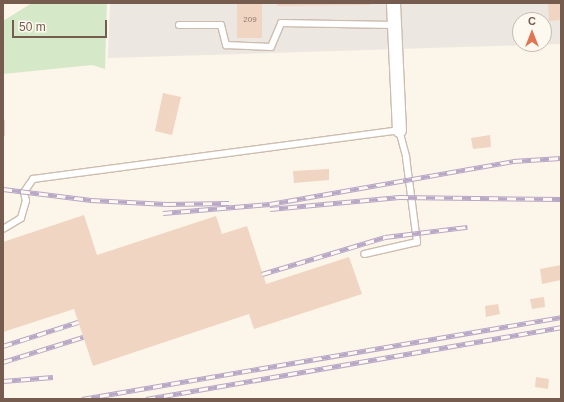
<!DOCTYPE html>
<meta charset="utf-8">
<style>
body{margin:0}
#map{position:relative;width:564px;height:402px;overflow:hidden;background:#fcf5e9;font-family:Helvetica,sans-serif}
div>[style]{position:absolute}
.industrial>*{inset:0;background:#ede7e2}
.green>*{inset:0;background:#d5e9c8}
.building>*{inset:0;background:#f0d5c2}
.roads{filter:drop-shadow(1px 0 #cdbdaf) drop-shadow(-1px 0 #cdbdaf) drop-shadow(0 1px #cdbdaf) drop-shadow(0 -1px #cdbdaf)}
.service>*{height:6px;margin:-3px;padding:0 3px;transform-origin:3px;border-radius:3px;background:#fff}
.minor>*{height:13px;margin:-6.5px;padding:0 6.5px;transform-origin:6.5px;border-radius:6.5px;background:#fff}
.rail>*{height:4.5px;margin-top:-2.25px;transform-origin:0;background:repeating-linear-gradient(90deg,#fef9f0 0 9px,#b8a7c6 0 18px);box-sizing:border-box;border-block:1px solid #b8a7c6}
span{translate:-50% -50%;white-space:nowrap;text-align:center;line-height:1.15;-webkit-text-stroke:3px #fef9f0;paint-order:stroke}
.number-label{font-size:8px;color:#947a6b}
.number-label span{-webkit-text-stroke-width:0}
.frame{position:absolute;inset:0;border:4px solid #755c4e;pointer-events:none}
.north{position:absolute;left:512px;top:12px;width:40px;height:40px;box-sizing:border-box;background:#fef9f0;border:1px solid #c7baaf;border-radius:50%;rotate:0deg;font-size:11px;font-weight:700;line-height:16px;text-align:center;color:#755c4e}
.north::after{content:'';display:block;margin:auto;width:14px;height:18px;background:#df7655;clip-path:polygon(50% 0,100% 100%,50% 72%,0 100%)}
.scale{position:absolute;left:12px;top:20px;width:95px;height:18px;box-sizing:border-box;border:2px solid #755c4e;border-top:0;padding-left:5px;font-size:12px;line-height:14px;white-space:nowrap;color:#755c4e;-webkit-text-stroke:3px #fef9f0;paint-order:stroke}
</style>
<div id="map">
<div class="industrial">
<div style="clip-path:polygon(evenodd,110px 3px,561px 3px,561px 44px,108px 58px,110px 3px,520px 20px,544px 20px,544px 44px,520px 44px,520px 20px)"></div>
</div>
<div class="green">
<div style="clip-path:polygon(32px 3px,107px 3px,105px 69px,92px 65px,3px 74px,3px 21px)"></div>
</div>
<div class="building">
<div style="clip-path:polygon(237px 3px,262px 3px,262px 38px,237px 38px)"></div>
<div style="clip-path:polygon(277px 3px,371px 3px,371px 5px,277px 6px)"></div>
<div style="clip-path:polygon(548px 3px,561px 3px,561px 20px,549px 21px)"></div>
<div style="clip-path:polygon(163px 93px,181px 97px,172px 135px,155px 131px)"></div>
<div style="clip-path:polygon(3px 120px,5px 120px,5px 136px,3px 136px)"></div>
<div style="clip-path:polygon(490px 135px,491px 147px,473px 149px,471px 138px)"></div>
<div style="clip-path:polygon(329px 169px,329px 180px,294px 183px,293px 171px)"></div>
<div style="clip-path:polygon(84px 215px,97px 255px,216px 216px,222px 234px,247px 226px,266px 284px,349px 257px,362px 294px,254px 329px,249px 314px,93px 366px,74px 309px,3px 332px,3px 242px)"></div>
<div style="clip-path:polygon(561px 265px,561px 280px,542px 284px,540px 269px)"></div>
<div style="clip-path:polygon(544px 297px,545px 307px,532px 309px,530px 299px)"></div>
<div style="clip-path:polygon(498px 304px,500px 314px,486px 317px,485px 306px)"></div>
<div style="clip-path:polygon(536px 377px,549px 379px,548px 389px,535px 387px)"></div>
</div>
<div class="roads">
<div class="service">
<div style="left:179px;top:25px;width:42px"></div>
<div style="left:221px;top:25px;width:21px;rotate:76deg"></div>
<div style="left:226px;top:45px;width:45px;rotate:2.5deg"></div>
<div style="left:271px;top:47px;width:26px;rotate:-67deg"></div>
<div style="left:281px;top:23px;width:112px;rotate:1deg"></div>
<div style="left:3px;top:229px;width:21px;rotate:-31deg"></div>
<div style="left:21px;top:218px;width:18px;rotate:-74deg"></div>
<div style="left:26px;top:201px;width:9px;rotate:-103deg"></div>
<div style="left:24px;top:192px;width:16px;rotate:-55deg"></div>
<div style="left:33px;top:179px;width:369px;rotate:-7.6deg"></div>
<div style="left:399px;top:130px;width:28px;rotate:75deg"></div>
<div style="left:406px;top:157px;width:86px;rotate:82.6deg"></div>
<div style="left:417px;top:242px;width:54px;rotate:167.2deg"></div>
</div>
<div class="minor">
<div style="left:393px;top:3px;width:127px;rotate:87.3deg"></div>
</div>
</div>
<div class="rail">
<div style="left:3px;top:189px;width:89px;rotate:7.1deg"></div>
<div style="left:91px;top:200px;width:76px;rotate:3deg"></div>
<div style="left:167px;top:204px;width:62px;rotate:-0.9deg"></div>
<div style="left:270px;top:209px;width:130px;rotate:-5.3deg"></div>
<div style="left:399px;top:197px;width:162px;rotate:0.7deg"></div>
<div style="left:163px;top:213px;width:107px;rotate:-4.8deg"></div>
<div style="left:270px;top:204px;width:247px;rotate:-10deg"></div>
<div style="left:513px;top:161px;width:48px;rotate:-3.6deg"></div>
<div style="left:262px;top:274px;width:128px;rotate:-16.7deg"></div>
<div style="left:385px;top:237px;width:83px;rotate:-7deg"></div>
<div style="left:3px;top:346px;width:79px;rotate:-17.7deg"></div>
<div style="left:3px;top:362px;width:84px;rotate:-17.4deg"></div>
<div style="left:3px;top:381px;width:50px;rotate:-4.6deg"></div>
<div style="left:82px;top:399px;width:486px;rotate:-9.7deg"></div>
<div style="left:146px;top:399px;width:421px;rotate:-9.8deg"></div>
</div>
<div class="number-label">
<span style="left:250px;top:20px">209</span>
</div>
<div class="frame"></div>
<div class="north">С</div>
<div class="scale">50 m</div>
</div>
